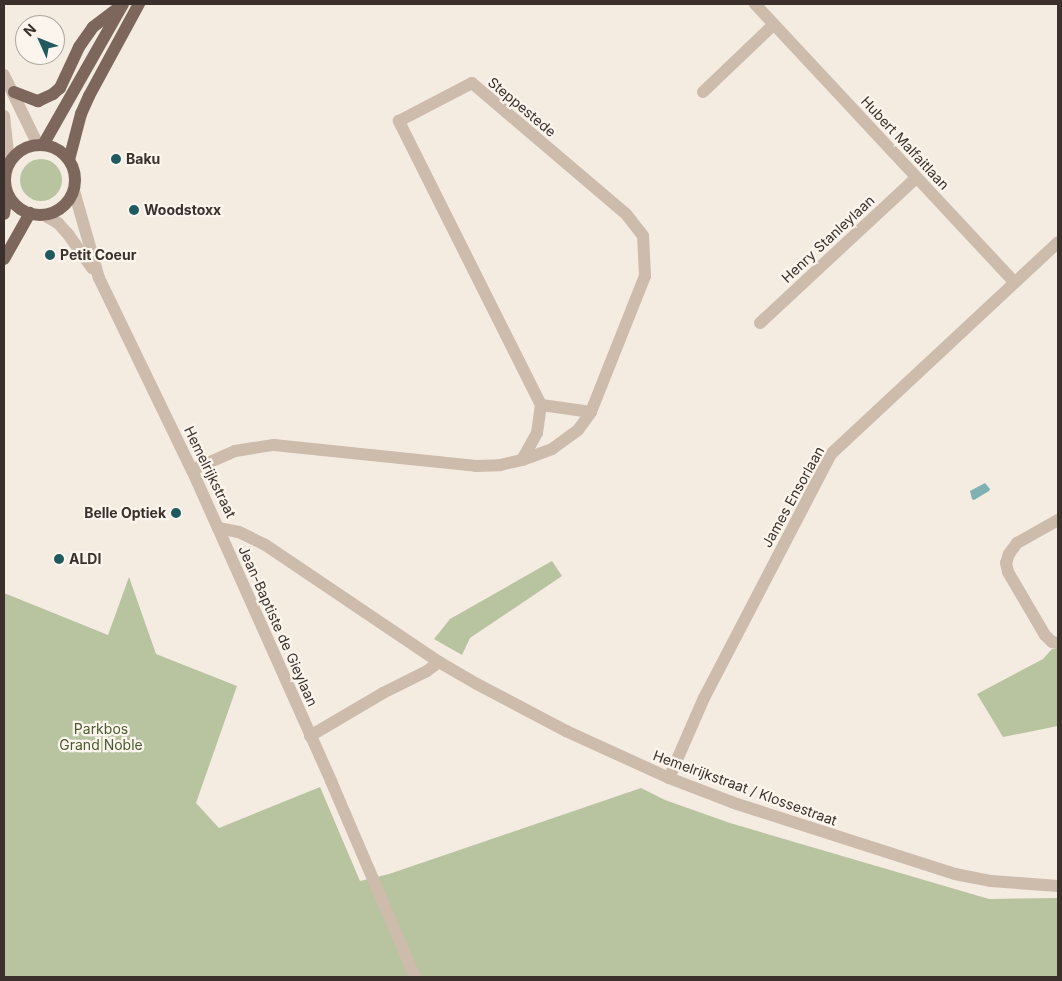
<!DOCTYPE html>
<style>
body{margin:0}
#map{position:relative;width:1062px;height:981px;overflow:hidden;background:#f4ebe1;font-family:Inter,sans-serif}
div>[style]{position:absolute}
.green>*{inset:0;background:#b8c4a0}
.round{border-radius:50%}
.water>*{inset:0;background:#7fb0b2}
.minor>*{height:12px;margin:-6px;padding:0 6px;transform-origin:6px;border-radius:6px;background:#cdbbac}
.major>*{height:12px;margin:-6px;padding:0 6px;transform-origin:6px;border-radius:6px;background:#7d675c}
.major>.ring{margin:-6px;padding:0;box-sizing:content-box;background:none;border:12px solid #7d675c;border-radius:50%}
.dots>*{width:14px;height:14px;translate:-50% -50%;box-sizing:border-box;border:2px solid #fbf5ee;border-radius:50%}
span{translate:-50% -50%;white-space:nowrap;text-align:center;line-height:1.15;-webkit-text-stroke:4.5px #fbf5ee;paint-order:stroke}
.street-label{font-size:14px;color:#3b302b}
.poi-label{font-size:14px;color:#3b302b;font-weight:700}
.left{translate:0 -50%;text-align:left}
.right{translate:-100% -50%;text-align:right}
.park-label{font-size:14px;color:#4a5a2e}
.frame{position:absolute;inset:0;border:5px solid #3b302b;pointer-events:none}
.north{position:absolute;left:15px;top:15px;width:50px;height:50px;box-sizing:border-box;background:#fbf5ee;border:1px solid #aea6a0;border-radius:50%;rotate:314deg;font-size:14px;font-weight:700;line-height:20px;text-align:center;color:#3b302b}
.north::after{content:'';display:block;margin:auto;width:18px;height:22px;background:#1f5a5e;clip-path:polygon(50% 0,100% 100%,50% 72%,0 100%)}
</style>
<div id="map">
<div class="green">
<div class="round" style="left:20px;top:159px;width:42px;height:42px"></div>
<div style="clip-path:polygon(552px 561px,562px 576px,470px 638px,462px 655px,434px 639px,450px 619px)"></div>
<div style="clip-path:polygon(129px 577px,156px 654px,237px 686px,196px 803px,219px 828px,320px 787px,360px 881px,389px 874px,641px 788px,665px 800px,730px 823px,989px 899px,1058px 898px,1058px 977px,4px 977px,4px 593px,108px 635px)"></div>
<div style="clip-path:polygon(1058px 648px,1058px 726px,1003px 737px,977px 694px,1043px 659px,1052px 649px)"></div>
</div>
<div class="water">
<div style="clip-path:polygon(985px 483px,990px 489px,989px 491px,974px 500px,972px 499px,970px 491px)"></div>
</div>
<div class="minor">
<div style="left:755px;top:4px;width:380px;rotate:47deg"></div>
<div style="left:4px;top:75px;width:78px;rotate:64.1deg"></div>
<div style="left:703px;top:92px;width:97px;rotate:-43.7deg"></div>
<div style="left:4px;top:116px;width:46px;rotate:83.8deg"></div>
<div style="left:4px;top:188px;width:2px"></div>
<div style="left:74px;top:191px;width:91px;rotate:74deg"></div>
<div style="left:99px;top:278px;width:213px;rotate:64.2deg"></div>
<div style="left:192px;top:470px;width:341px;rotate:65.9deg"></div>
<div style="left:331px;top:781px;width:213px;rotate:66.8deg"></div>
<div style="left:44px;top:215px;width:16px;rotate:30deg"></div>
<div style="left:58px;top:223px;width:15px;rotate:48deg"></div>
<div style="left:68px;top:234px;width:42px;rotate:54.8deg"></div>
<div style="left:760px;top:323px;width:213px;rotate:-42.9deg"></div>
<div style="left:522px;top:460px;width:31px;rotate:-61deg"></div>
<div style="left:537px;top:433px;width:28px;rotate:-82deg"></div>
<div style="left:541px;top:405px;width:318px;rotate:-116.6deg"></div>
<div style="left:399px;top:121px;width:82px;rotate:-27.5deg"></div>
<div style="left:472px;top:83px;width:202px;rotate:40.4deg"></div>
<div style="left:626px;top:214px;width:28px;rotate:52deg"></div>
<div style="left:643px;top:236px;width:40px;rotate:87.1deg"></div>
<div style="left:645px;top:276px;width:146px;rotate:111.7deg"></div>
<div style="left:192px;top:470px;width:47px;rotate:-23.8deg"></div>
<div style="left:235px;top:451px;width:39px;rotate:-9deg"></div>
<div style="left:274px;top:445px;width:203px;rotate:5.9deg"></div>
<div style="left:476px;top:466px;width:24px;rotate:-2deg"></div>
<div style="left:500px;top:465px;width:23px;rotate:-13deg"></div>
<div style="left:522px;top:460px;width:32px;rotate:-20deg"></div>
<div style="left:552px;top:449px;width:32px;rotate:-36deg"></div>
<div style="left:578px;top:430px;width:22px;rotate:-54deg"></div>
<div style="left:591px;top:412px;width:50px;rotate:-172deg"></div>
<div style="left:1058px;top:520px;width:47px;rotate:150.7deg"></div>
<div style="left:1017px;top:543px;width:14px;rotate:126deg"></div>
<div style="left:1009px;top:554px;width:9px;rotate:108deg"></div>
<div style="left:1006px;top:563px;width:9px;rotate:77deg"></div>
<div style="left:1008px;top:572px;width:73px;rotate:59.6deg"></div>
<div style="left:1045px;top:635px;width:10px;rotate:45deg"></div>
<div style="left:1052px;top:642px;width:6px;rotate:9deg"></div>
<div style="left:218px;top:528px;width:21px;rotate:11deg"></div>
<div style="left:239px;top:532px;width:28px;rotate:26deg"></div>
<div style="left:264px;top:544px;width:211px;rotate:34deg"></div>
<div style="left:439px;top:662px;width:44px;rotate:30.1deg"></div>
<div style="left:477px;top:684px;width:101px;rotate:27.8deg"></div>
<div style="left:566px;top:731px;width:113px;rotate:24.5deg"></div>
<div style="left:669px;top:778px;width:73px;rotate:20.9deg"></div>
<div style="left:737px;top:804px;width:229px;rotate:17.8deg"></div>
<div style="left:955px;top:874px;width:37px;rotate:11deg"></div>
<div style="left:991px;top:881px;width:67px;rotate:4.3deg"></div>
<div style="left:310px;top:736px;width:85px;rotate:-30.5deg"></div>
<div style="left:383px;top:693px;width:49px;rotate:-26.6deg"></div>
<div style="left:427px;top:671px;width:15px;rotate:-37deg"></div>
<div style="left:669px;top:778px;width:87px;rotate:-66.4deg"></div>
<div style="left:704px;top:698px;width:275px;rotate:-62.5deg"></div>
<div style="left:831px;top:454px;width:311px;rotate:-43deg"></div>
</div>
<div class="major">
<div style="left:14px;top:92px;width:26px;rotate:21deg"></div>
<div style="left:38px;top:101px;width:17px;rotate:-25deg"></div>
<div style="left:53px;top:94px;width:9px;rotate:-41deg"></div>
<div style="left:60px;top:88px;width:45px;rotate:-65.1deg"></div>
<div style="left:79px;top:47px;width:24px;rotate:-55deg"></div>
<div style="left:93px;top:27px;width:31px;rotate:-37deg"></div>
<div style="left:43px;top:145px;width:162px;rotate:-60.4deg"></div>
<div class="ring" style="left:5px;top:145px;width:58px;height:58px"></div>
<div style="left:69px;top:160px;width:48px;rotate:-75.4deg"></div>
<div style="left:81px;top:114px;width:20px;rotate:-66deg"></div>
<div style="left:89px;top:96px;width:105px;rotate:-61.5deg"></div>
<div style="left:4px;top:214px;width:19px;rotate:-81deg"></div>
<div style="left:4px;top:259px;width:53px;rotate:-60.5deg"></div>
</div>
<div class="dots">
<div style="left:116px;top:159px;background:#1f5a5e"></div>
<div style="left:134px;top:210px;background:#1f5a5e"></div>
<div style="left:50px;top:255px;background:#1f5a5e"></div>
<div style="left:176px;top:513px;background:#1f5a5e"></div>
<div style="left:59px;top:559px;background:#1f5a5e"></div>
</div>
<div class="street-label">
<span style="left:522px;top:107px;rotate:40deg">Steppestede</span>
<span style="left:905px;top:143px;rotate:47deg">Hubert Malfaitlaan</span>
<span style="left:828px;top:239px;rotate:-43deg">Henry Stanleylaan</span>
<span style="left:210px;top:472px;rotate:64deg">Hemelrijkstraat</span>
<span style="left:793px;top:497px;rotate:-61deg">James Ensorlaan</span>
<span style="left:278px;top:626px;rotate:66deg">Jean-Baptiste de Gieylaan</span>
<span style="left:745px;top:788px;rotate:20deg">Hemelrijkstraat / Klossestraat</span>
</div>
<div class="poi-label">
<span class="left" style="left:126px;top:159px">Baku</span>
<span class="left" style="left:144px;top:210px">Woodstoxx</span>
<span class="left" style="left:60px;top:255px">Petit Coeur</span>
<span class="right" style="left:166px;top:513px">Belle Optiek</span>
<span class="left" style="left:69px;top:559px">ALDI</span>
</div>
<div class="park-label">
<span style="left:101px;top:737px">Parkbos<br>Grand Noble</span>
</div>
<div class="frame"></div>
<div class="north">N</div>
</div>
